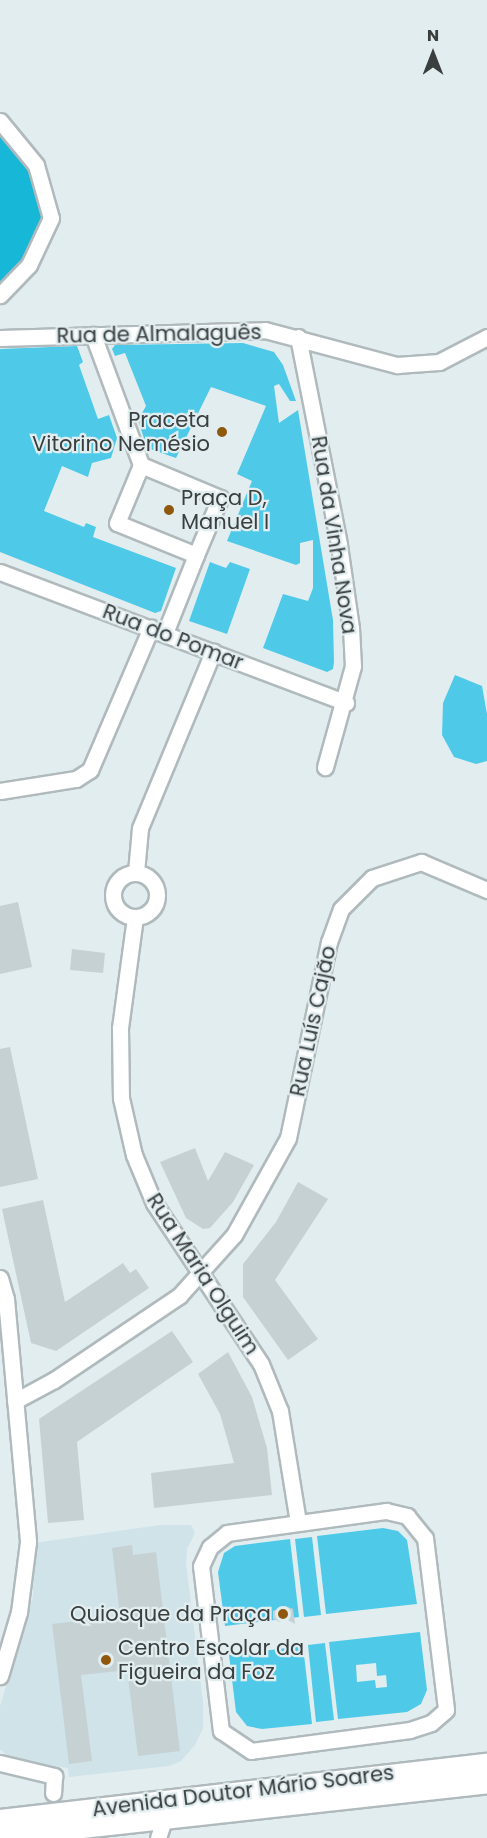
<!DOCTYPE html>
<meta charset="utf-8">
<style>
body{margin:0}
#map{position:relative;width:487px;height:1838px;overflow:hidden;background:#e2edf0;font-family:Poppins,sans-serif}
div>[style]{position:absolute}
.built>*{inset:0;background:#cfe3e9}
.green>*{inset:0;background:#4ecae8}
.forest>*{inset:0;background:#16b7d7}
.building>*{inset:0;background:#c6d1d4}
.roads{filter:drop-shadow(2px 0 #b0babd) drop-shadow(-2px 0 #b0babd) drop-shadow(0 2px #b0babd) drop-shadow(0 -2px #b0babd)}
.street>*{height:15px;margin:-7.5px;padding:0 7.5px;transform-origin:7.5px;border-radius:7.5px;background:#fff}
.street>.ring{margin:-7.5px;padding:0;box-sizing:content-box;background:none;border:15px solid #fff;border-radius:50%}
.secondary>*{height:21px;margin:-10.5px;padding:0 10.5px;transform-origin:10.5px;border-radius:10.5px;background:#fff}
.dots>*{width:16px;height:16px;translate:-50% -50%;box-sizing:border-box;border:3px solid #e2edf0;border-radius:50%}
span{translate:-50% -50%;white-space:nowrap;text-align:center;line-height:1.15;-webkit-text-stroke:4.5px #e2edf0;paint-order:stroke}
.street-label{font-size:21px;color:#393e3f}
.poi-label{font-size:21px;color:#393e3f}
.right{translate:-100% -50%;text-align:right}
.left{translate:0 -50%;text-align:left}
.north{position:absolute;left:403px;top:24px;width:60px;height:60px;-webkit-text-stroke:4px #e2edf0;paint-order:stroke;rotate:0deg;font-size:16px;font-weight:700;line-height:24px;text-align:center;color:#393e3f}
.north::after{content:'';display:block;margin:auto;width:21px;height:27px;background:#393e3f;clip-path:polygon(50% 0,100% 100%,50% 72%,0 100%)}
</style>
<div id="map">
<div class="built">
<div style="clip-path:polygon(160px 1525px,191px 1525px,195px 1533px,187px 1549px,186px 1563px,203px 1702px,203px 1728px,195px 1745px,181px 1761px,169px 1766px,69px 1777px,68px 1768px,18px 1761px,7px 1755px,0 1749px,0 1706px,33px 1596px,34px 1543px)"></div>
</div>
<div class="green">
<div style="clip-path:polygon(243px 343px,274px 352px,283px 365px,296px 401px,290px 401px,279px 384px,274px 386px,279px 423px,298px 410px,333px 620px,334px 662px,333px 669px,327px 672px,263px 648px,283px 594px,308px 601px,313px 588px,313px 540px,300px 543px,300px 563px,296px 565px,227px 541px,252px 481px,237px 474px,266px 406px,211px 387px,176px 458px,147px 448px,138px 420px,146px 406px,125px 353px,115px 356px,112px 349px,115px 345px)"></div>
<div style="clip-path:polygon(77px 346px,83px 362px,79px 365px,98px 419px,109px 415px,117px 438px,111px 458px,92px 463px,88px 477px,62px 466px,44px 511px,84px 527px,86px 523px,96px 527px,93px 537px,176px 568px,161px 611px,155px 613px,0 552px,0 349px)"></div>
<div style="clip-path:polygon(210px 562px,226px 568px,230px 562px,250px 569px,227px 634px,189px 621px)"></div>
<div style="clip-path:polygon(455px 675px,482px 686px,487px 714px,487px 761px,476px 764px,454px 757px,442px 735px,443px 703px)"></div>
<div style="clip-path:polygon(383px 1528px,398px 1531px,407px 1540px,417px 1604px,326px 1614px,317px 1536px)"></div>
<div style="clip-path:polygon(312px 1537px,321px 1615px,304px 1617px,295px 1539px)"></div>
<div style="clip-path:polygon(290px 1539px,299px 1617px,225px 1626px,218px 1572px,224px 1553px,235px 1546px)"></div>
<div style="clip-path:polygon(evenodd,420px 1632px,427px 1690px,421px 1704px,407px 1712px,338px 1719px,329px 1642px,420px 1632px,376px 1663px,377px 1676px,386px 1675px,387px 1687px,376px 1688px,375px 1680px,357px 1682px,356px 1665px,376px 1663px)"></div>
<div style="clip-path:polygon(325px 1643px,334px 1720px,316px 1722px,308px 1645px)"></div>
<div style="clip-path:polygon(303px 1646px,312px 1724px,262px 1729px,247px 1726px,236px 1712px,229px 1655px)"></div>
</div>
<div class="forest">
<div style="clip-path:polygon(0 121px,36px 165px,51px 218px,29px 265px,0 295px)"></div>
</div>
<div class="building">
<div style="clip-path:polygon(18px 902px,32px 967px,0 974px,0 906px)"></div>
<div style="clip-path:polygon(72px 949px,105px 953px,103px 973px,70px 970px)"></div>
<div style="clip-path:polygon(10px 1047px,38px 1179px,0 1187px,0 1049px)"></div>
<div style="clip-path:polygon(195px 1148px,208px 1181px,225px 1152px,254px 1165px,233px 1202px,210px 1228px,203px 1229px,186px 1218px,160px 1162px)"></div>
<div style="clip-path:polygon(298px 1182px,328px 1199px,275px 1280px,318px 1339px,288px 1360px,243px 1297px,243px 1264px,276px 1222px)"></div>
<div style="clip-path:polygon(43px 1200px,65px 1302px,123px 1263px,130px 1273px,136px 1269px,149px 1288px,56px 1351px,31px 1343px,2px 1209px)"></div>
<div style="clip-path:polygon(172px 1331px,193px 1362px,77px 1442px,84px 1520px,48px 1523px,39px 1419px)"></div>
<div style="clip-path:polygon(228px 1352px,252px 1397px,267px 1448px,272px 1495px,154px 1508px,151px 1473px,234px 1463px,220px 1414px,198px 1374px)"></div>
<div style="clip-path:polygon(132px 1545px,133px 1555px,156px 1552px,180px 1751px,138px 1756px,127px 1670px,81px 1675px,92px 1761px,69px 1764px,52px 1624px,120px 1616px,112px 1548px)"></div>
<div style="clip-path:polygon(285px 1606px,293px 1609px,295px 1624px,284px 1618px,280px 1622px,273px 1619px,273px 1611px)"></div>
</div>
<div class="roads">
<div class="street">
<div style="left:0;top:121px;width:57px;rotate:50.7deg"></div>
<div style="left:36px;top:165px;width:55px;rotate:74.2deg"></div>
<div style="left:51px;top:218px;width:52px;rotate:115.1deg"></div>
<div style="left:29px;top:265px;width:42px;rotate:134deg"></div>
<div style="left:93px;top:335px;width:139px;rotate:69.7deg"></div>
<div style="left:298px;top:337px;width:212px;rotate:78.8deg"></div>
<div style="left:339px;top:545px;width:84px;rotate:81.8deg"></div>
<div style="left:351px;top:628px;width:38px;rotate:87deg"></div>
<div style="left:353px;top:666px;width:105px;rotate:105.5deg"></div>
<div style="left:0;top:338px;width:265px;rotate:-1.7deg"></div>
<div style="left:265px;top:330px;width:137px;rotate:14.9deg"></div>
<div style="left:397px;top:365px;width:42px;rotate:-4.1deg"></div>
<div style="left:439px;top:362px;width:54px;rotate:-27.5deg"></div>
<div style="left:141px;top:465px;width:86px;rotate:22.7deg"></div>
<div style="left:220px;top:498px;width:62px;rotate:112.8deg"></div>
<div style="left:196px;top:555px;width:85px;rotate:-157.9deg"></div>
<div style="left:117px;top:523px;width:63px;rotate:-67.5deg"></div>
<div style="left:0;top:572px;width:370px;rotate:20.7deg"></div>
<div style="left:165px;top:633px;width:84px;rotate:-68.3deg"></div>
<div style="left:0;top:791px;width:77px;rotate:-9deg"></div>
<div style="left:76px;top:779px;width:17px;rotate:-33deg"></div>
<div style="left:90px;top:770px;width:155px;rotate:-66.8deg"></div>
<div style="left:136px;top:872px;width:44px;rotate:-84.8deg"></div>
<div style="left:140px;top:828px;width:191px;rotate:-67.5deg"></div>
<div class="ring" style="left:113px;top:873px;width:29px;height:29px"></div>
<div style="left:135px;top:917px;width:112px;rotate:97.7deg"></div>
<div style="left:120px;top:1028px;width:70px;rotate:89.2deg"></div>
<div style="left:121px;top:1098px;width:58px;rotate:77.2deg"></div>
<div style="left:134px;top:1155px;width:52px;rotate:67.4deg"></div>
<div style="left:154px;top:1203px;width:193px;rotate:56.4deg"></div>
<div style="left:261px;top:1364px;width:51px;rotate:68deg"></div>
<div style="left:280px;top:1411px;width:112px;rotate:80.8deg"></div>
<div style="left:0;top:1278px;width:22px;rotate:74deg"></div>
<div style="left:6px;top:1299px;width:244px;rotate:84.8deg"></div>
<div style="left:28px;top:1542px;width:71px;rotate:97.3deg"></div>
<div style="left:19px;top:1612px;width:67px;rotate:106.5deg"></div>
<div style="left:15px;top:1401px;width:44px;rotate:-28.3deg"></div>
<div style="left:54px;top:1380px;width:151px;rotate:-33.9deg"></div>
<div style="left:179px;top:1296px;width:82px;rotate:-48deg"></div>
<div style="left:234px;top:1235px;width:111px;rotate:-60.9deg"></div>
<div style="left:288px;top:1138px;width:200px;rotate:-78.2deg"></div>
<div style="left:329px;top:942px;width:35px;rotate:-70deg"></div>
<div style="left:341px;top:909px;width:44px;rotate:-45deg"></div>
<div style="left:372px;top:878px;width:52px;rotate:-18.1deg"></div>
<div style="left:421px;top:862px;width:72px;rotate:23deg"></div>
<div style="left:386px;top:1511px;width:22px;rotate:13deg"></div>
<div style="left:407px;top:1516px;width:28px;rotate:51deg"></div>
<div style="left:425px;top:1538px;width:173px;rotate:83deg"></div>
<div style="left:446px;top:1710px;width:20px;rotate:139deg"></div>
<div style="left:431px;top:1723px;width:22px;rotate:162deg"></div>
<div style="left:410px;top:1730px;width:160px;rotate:172.5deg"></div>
<div style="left:251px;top:1751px;width:36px;rotate:-146deg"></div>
<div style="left:221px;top:1731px;width:166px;rotate:-96.9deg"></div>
<div style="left:201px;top:1566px;width:21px;rotate:-65deg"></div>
<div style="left:210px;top:1547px;width:22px;rotate:-39deg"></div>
<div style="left:227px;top:1533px;width:161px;rotate:-7.9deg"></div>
<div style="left:0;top:1763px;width:56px;rotate:13.5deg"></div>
<div style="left:54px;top:1776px;width:17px;rotate:93deg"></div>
<div style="left:158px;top:1838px;width:23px;rotate:-72deg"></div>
</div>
<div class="secondary">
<div style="left:0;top:1820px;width:490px;rotate:-6.6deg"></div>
<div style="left:0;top:1836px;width:490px;rotate:-6.3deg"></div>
</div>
</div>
<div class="dots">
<div style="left:222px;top:432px;background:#8f580d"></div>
<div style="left:169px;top:510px;background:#8f580d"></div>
<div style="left:283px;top:1614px;background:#8f580d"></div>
<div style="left:106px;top:1660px;background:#8f580d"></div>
</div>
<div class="street-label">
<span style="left:159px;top:334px;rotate:-1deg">Rua de Almalaguês</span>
<span style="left:334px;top:535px;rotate:81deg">Rua da Vinha Nova</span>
<span style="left:173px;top:637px;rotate:21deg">Rua do Pomar</span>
<span style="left:313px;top:1021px;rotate:-78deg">Rua Luís Cajão</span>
<span style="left:203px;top:1274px;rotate:57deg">Rua Maria Olguim</span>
<span style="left:243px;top:1791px;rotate:-7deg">Avenida Doutor Mário Soares</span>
</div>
<div class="poi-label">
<span class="right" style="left:210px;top:432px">Praceta<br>Vitorino Nemésio</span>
<span class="left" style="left:181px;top:510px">Praça D,<br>Manuel I</span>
<span class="right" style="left:271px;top:1614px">Quiosque da Praça</span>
<span class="left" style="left:118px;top:1660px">Centro Escolar da<br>Figueira da Foz</span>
</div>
<div class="north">N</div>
</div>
